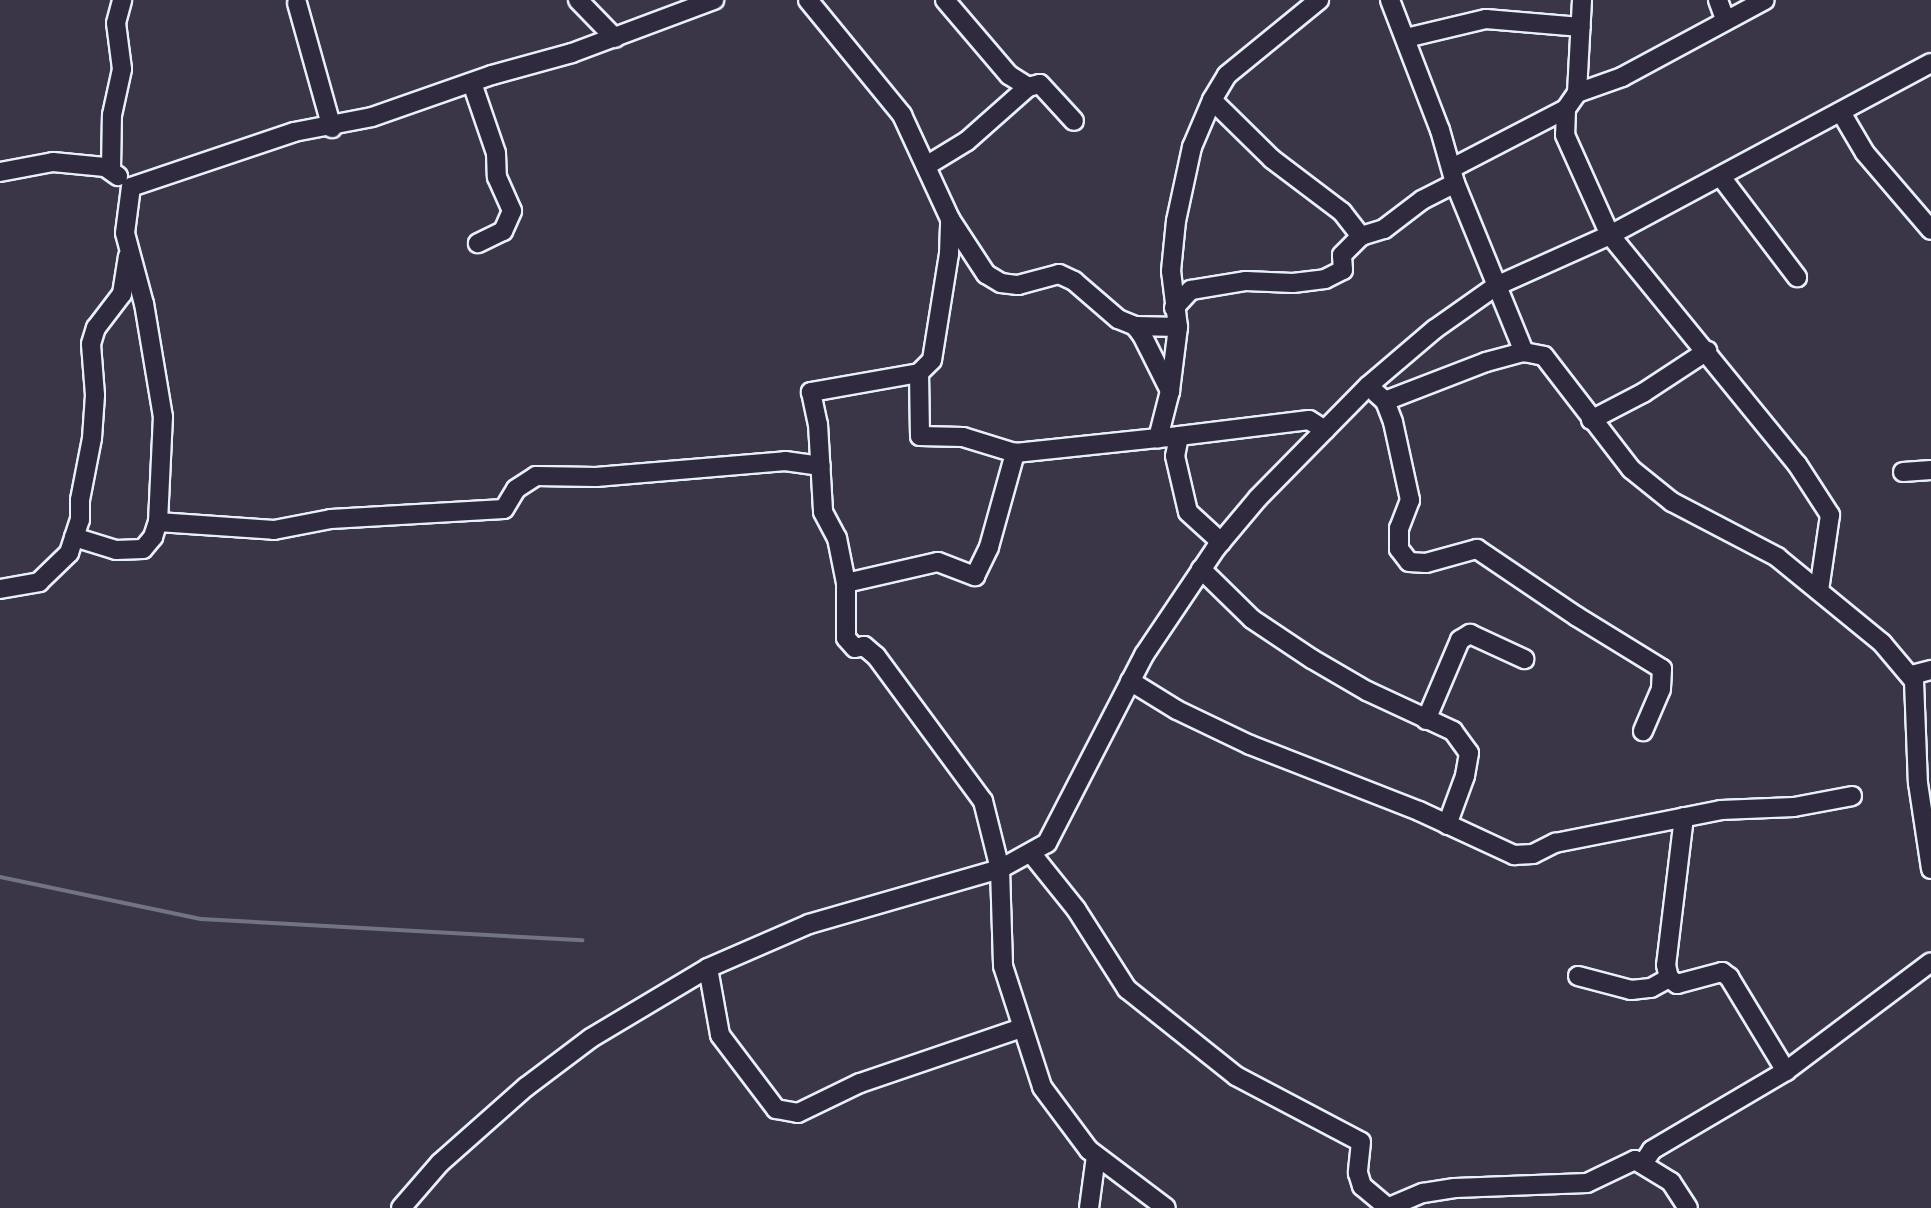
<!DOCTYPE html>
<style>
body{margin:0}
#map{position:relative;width:1931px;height:1208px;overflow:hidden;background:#3a3648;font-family:Mynerve,sans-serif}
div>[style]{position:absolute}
.stream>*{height:4px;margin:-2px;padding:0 2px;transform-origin:2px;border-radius:2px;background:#737482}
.roads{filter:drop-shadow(2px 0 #e8f1f8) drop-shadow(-2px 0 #e8f1f8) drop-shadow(0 2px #e8f1f8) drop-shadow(0 -2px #e8f1f8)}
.minor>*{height:18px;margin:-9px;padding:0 9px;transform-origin:9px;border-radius:9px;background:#2f2a3d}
span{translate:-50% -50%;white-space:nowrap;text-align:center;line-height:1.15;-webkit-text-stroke:4.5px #2f2a3d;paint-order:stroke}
</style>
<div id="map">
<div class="stream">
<div style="left:0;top:877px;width:205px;rotate:11.8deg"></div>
<div style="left:201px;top:919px;width:382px;rotate:3.2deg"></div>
</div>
<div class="roads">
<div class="minor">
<div style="left:578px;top:0;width:53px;rotate:45.8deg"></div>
<div style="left:808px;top:0;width:149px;rotate:50.7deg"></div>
<div style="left:902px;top:115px;width:115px;rotate:65.2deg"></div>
<div style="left:950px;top:219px;width:66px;rotate:56.8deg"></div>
<div style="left:986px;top:274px;width:17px;rotate:31deg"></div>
<div style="left:1001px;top:283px;width:17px;rotate:7deg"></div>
<div style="left:1018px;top:285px;width:42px;rotate:-15deg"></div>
<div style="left:1059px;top:274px;width:17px;rotate:25deg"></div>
<div style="left:1074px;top:281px;width:58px;rotate:40.8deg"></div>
<div style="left:1118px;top:319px;width:18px;rotate:22deg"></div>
<div style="left:1135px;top:326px;width:11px;rotate:52deg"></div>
<div style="left:1142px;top:335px;width:63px;rotate:63.4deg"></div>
<div style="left:1170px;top:391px;width:49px;rotate:104.3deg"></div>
<div style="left:1158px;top:438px;width:21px;rotate:-5deg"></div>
<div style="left:1179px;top:436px;width:20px;rotate:101deg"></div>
<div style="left:1175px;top:456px;width:57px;rotate:76.9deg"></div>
<div style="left:1188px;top:512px;width:45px;rotate:42.3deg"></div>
<div style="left:945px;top:0;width:99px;rotate:49.5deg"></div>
<div style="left:1009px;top:75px;width:22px;rotate:32deg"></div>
<div style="left:1028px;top:87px;width:12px;rotate:-14deg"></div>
<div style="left:1040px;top:84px;width:50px;rotate:47.4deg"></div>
<div style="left:1390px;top:0;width:139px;rotate:69deg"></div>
<div style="left:1440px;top:130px;width:55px;rotate:74.2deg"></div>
<div style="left:1455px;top:183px;width:183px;rotate:67.8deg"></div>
<div style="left:1582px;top:0;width:93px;rotate:93.1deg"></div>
<div style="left:1577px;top:93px;width:19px;rotate:125deg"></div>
<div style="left:1566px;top:109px;width:26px;rotate:92deg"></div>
<div style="left:1565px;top:135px;width:110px;rotate:65.8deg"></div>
<div style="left:1610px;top:235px;width:296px;rotate:50.8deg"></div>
<div style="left:1797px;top:464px;width:61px;rotate:57.1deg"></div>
<div style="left:1830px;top:515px;width:76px;rotate:98.3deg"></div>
<div style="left:1718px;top:0;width:20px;rotate:70deg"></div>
<div style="left:297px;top:3px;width:130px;rotate:74.4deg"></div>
<div style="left:1406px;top:38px;width:82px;rotate:-13.4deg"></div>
<div style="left:1486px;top:19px;width:95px;rotate:4.8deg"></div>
<div style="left:472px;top:83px;width:74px;rotate:71.1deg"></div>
<div style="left:496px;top:153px;width:24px;rotate:88deg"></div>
<div style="left:497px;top:177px;width:37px;rotate:66deg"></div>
<div style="left:512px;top:211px;width:22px;rotate:114deg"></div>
<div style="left:503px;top:231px;width:28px;rotate:154deg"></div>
<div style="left:1577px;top:93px;width:48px;rotate:-19.6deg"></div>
<div style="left:1622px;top:77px;width:162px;rotate:-28.3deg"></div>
<div style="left:1212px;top:100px;width:29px;rotate:-59deg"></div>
<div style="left:1227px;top:75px;width:119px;rotate:-39.2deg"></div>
<div style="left:1842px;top:114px;width:45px;rotate:59.5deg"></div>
<div style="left:1865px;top:153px;width:101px;rotate:49.4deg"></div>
<div style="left:926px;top:166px;width:48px;rotate:-31.4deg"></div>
<div style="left:967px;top:141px;width:81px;rotate:-41.5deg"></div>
<div style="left:1452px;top:168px;width:128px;rotate:-27.4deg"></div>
<div style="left:111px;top:170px;width:55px;rotate:-89deg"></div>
<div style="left:112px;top:115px;width:47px;rotate:-77.7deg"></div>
<div style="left:122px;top:69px;width:46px;rotate:-97.4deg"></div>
<div style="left:116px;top:23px;width:24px;rotate:-75deg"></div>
<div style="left:0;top:172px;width:54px;rotate:-10.7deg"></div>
<div style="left:53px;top:162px;width:52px;rotate:5.5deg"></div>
<div style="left:105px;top:167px;width:16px;rotate:35deg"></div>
<div style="left:1721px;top:177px;width:126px;rotate:52.8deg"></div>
<div style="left:1174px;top:308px;width:25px;rotate:-47deg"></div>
<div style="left:1191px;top:290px;width:56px;rotate:-9.3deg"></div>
<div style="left:1246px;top:281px;width:47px;rotate:2.4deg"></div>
<div style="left:1293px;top:283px;width:32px;rotate:-7deg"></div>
<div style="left:1325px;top:279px;width:20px;rotate:-27deg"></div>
<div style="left:1343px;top:270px;width:15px;rotate:-94deg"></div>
<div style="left:1342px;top:255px;width:27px;rotate:-45deg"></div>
<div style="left:1135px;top:326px;width:43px;rotate:1.3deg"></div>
<div style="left:1178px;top:327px;width:56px;rotate:-97.1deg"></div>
<div style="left:1171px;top:271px;width:50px;rotate:-84.3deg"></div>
<div style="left:1176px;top:221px;width:76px;rotate:-77.8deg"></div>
<div style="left:1192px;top:147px;width:51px;rotate:-66.9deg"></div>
<div style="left:1212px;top:100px;width:84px;rotate:44.5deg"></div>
<div style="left:1272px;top:159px;width:88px;rotate:37.1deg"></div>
<div style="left:1342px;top:212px;width:31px;rotate:52deg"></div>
<div style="left:1361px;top:236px;width:24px;rotate:-17deg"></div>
<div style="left:1384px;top:229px;width:48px;rotate:-37.3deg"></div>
<div style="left:1422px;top:200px;width:37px;rotate:-27deg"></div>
<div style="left:919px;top:373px;width:18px;rotate:-45deg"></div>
<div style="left:932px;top:360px;width:107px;rotate:-80.9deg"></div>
<div style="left:949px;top:254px;width:35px;rotate:-88deg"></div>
<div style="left:1170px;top:391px;width:64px;rotate:-82.9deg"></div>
<div style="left:1376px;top:393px;width:12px;rotate:42deg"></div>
<div style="left:1385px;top:401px;width:22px;rotate:69deg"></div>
<div style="left:1393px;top:422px;width:80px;rotate:77.7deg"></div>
<div style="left:1410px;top:500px;width:30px;rotate:111deg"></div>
<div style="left:1399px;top:528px;width:21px;rotate:90deg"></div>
<div style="left:1399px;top:549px;width:16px;rotate:52deg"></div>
<div style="left:1409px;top:562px;width:17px;rotate:3deg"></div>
<div style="left:1426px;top:563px;width:53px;rotate:-15.4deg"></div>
<div style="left:1477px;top:549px;width:120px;rotate:34.1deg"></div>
<div style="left:1576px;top:616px;width:101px;rotate:31.6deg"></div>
<div style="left:1662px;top:669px;width:20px;rotate:93deg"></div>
<div style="left:1661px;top:689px;width:46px;rotate:113.2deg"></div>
<div style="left:1385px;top:401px;width:108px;rotate:-21.1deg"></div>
<div style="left:1486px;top:362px;width:39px;rotate:-15deg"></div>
<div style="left:1524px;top:352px;width:20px;rotate:11deg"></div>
<div style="left:1544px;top:356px;width:143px;rotate:52.4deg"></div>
<div style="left:1631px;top:469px;width:53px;rotate:38.8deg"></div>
<div style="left:1672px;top:502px;width:119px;rotate:27.6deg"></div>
<div style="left:1777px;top:557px;width:136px;rotate:39.3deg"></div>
<div style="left:1882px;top:643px;width:50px;rotate:49.9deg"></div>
<div style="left:1914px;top:681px;width:102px;rotate:87.8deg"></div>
<div style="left:1918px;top:783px;width:87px;rotate:81.4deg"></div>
<div style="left:1591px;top:420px;width:59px;rotate:-27.4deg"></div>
<div style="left:1643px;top:393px;width:77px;rotate:-33.3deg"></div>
<div style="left:1179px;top:436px;width:131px;rotate:-7deg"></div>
<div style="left:1309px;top:420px;width:19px;rotate:32deg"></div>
<div style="left:1015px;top:453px;width:54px;rotate:-162.9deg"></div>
<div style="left:963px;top:437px;width:43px;rotate:-178.7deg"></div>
<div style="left:920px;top:436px;width:63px;rotate:-90.9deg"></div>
<div style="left:919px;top:373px;width:110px;rotate:170deg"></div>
<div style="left:811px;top:392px;width:33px;rotate:78deg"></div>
<div style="left:818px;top:424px;width:88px;rotate:86.7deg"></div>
<div style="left:823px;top:512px;width:30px;rotate:62deg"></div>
<div style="left:837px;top:538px;width:46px;rotate:78.7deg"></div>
<div style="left:846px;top:583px;width:55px;rotate:90deg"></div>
<div style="left:846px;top:638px;width:13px;rotate:48deg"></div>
<div style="left:855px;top:648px;width:9px;rotate:-13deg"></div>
<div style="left:864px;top:646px;width:16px;rotate:40deg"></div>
<div style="left:876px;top:656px;width:180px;rotate:53.6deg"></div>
<div style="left:983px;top:801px;width:70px;rotate:76deg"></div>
<div style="left:1000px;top:869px;width:97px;rotate:88.2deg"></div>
<div style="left:1003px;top:966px;width:127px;rotate:72.1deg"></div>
<div style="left:1042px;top:1087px;width:79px;rotate:53.3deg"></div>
<div style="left:1089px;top:1150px;width:96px;rotate:37deg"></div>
<div style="left:1903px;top:472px;width:28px;rotate:-4deg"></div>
<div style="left:158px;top:522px;width:116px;rotate:3.9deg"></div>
<div style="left:274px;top:530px;width:58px;rotate:-10.9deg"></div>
<div style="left:331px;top:519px;width:173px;rotate:-3.3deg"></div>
<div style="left:504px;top:509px;width:23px;rotate:-59deg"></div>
<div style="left:516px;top:489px;width:24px;rotate:-33deg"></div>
<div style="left:536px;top:476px;width:60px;rotate:1deg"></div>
<div style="left:596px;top:477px;width:190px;rotate:-4.8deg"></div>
<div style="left:785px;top:461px;width:36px;rotate:8deg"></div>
<div style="left:74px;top:537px;width:44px;rotate:17.2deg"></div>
<div style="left:116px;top:550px;width:27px;rotate:-2deg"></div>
<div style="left:143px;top:549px;width:16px;rotate:-50deg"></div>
<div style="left:153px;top:537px;width:16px;rotate:-72deg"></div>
<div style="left:158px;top:522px;width:105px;rotate:-87.3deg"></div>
<div style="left:163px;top:417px;width:115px;rotate:-99.5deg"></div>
<div style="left:144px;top:304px;width:73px;rotate:-105deg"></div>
<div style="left:125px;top:233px;width:46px;rotate:-82.6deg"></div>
<div style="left:131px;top:187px;width:172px;rotate:-18.6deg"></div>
<div style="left:294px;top:132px;width:79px;rotate:-10.9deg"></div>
<div style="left:372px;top:117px;width:127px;rotate:-19.3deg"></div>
<div style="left:492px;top:75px;width:83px;rotate:-15.4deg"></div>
<div style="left:572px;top:53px;width:152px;rotate:-20.5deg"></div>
<div style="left:1201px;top:569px;width:71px;rotate:44.4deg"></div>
<div style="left:1252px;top:619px;width:72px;rotate:33.7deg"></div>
<div style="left:1312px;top:659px;width:64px;rotate:30.2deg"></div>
<div style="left:1367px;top:691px;width:95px;rotate:24.9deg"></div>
<div style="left:1453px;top:731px;width:27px;rotate:54deg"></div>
<div style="left:1469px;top:753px;width:23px;rotate:100deg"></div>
<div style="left:1465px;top:776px;width:52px;rotate:110.2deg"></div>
<div style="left:846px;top:583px;width:94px;rotate:-12.9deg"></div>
<div style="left:938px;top:562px;width:40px;rotate:21deg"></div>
<div style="left:975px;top:576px;width:32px;rotate:-64deg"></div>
<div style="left:989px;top:547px;width:98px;rotate:-74.5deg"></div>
<div style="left:1015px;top:453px;width:144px;rotate:-6deg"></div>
<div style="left:0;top:589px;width:40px;rotate:-10deg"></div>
<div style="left:39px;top:582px;width:42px;rotate:-44deg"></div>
<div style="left:69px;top:553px;width:35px;rotate:-72deg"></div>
<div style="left:80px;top:520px;width:20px;rotate:-90deg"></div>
<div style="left:80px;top:500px;width:63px;rotate:-79deg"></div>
<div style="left:92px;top:438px;width:43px;rotate:-86deg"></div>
<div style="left:95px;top:395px;width:51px;rotate:-94.5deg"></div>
<div style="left:91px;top:344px;width:17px;rotate:-73deg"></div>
<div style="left:96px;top:328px;width:43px;rotate:-52.6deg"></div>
<div style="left:122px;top:294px;width:38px;rotate:-81deg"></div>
<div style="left:1912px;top:675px;width:20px;rotate:-15deg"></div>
<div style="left:1130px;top:681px;width:55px;rotate:31.7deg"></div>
<div style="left:1177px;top:710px;width:81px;rotate:25.6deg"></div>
<div style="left:1250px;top:745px;width:181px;rotate:21.3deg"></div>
<div style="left:1419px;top:811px;width:105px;rotate:24.9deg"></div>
<div style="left:1514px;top:855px;width:19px;rotate:-3deg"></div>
<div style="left:1533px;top:854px;width:25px;rotate:-27deg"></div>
<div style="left:1555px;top:843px;width:169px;rotate:-11.2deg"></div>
<div style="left:1721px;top:810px;width:73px;rotate:-2.4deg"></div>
<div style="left:1794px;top:807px;width:59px;rotate:-10.7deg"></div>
<div style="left:1426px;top:720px;width:87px;rotate:-67deg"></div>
<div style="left:1460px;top:640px;width:12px;rotate:-31deg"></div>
<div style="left:1470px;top:634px;width:60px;rotate:24.8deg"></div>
<div style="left:1684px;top:817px;width:149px;rotate:96.9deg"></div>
<div style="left:1666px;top:965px;width:13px;rotate:77deg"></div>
<div style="left:1669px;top:978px;width:10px;rotate:37deg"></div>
<div style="left:1677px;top:984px;width:47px;rotate:-14.9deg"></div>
<div style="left:1722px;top:972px;width:9px;rotate:36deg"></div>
<div style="left:1729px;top:977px;width:110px;rotate:58.8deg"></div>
<div style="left:1031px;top:853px;width:72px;rotate:51.2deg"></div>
<div style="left:1076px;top:909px;width:95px;rotate:57.5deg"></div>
<div style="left:1127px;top:989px;width:139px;rotate:38.6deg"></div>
<div style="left:1236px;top:1076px;width:141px;rotate:27.8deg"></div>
<div style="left:1361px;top:1142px;width:31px;rotate:96deg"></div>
<div style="left:1358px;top:1173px;width:14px;rotate:73deg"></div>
<div style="left:1362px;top:1186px;width:33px;rotate:40deg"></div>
<div style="left:708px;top:968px;width:68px;rotate:79.8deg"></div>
<div style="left:720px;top:1035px;width:93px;rotate:52.9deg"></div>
<div style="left:776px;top:1109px;width:22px;rotate:10deg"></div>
<div style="left:798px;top:1113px;width:69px;rotate:-25.8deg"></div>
<div style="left:860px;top:1083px;width:171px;rotate:-18.8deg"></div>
<div style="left:1578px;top:976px;width:55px;rotate:14.8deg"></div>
<div style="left:1631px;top:990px;width:20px;rotate:-6deg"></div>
<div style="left:1651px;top:988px;width:21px;rotate:-29deg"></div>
<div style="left:1644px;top:1162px;width:14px;rotate:-56deg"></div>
<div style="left:1652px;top:1150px;width:156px;rotate:-30.5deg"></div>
<div style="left:1786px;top:1071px;width:181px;rotate:-36.9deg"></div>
<div style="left:401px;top:1208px;width:60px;rotate:-49.1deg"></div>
<div style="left:440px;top:1163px;width:115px;rotate:-41.5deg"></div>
<div style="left:526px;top:1087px;width:81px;rotate:-37deg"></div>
<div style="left:591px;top:1038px;width:136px;rotate:-30.9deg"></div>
<div style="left:708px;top:968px;width:110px;rotate:-23.5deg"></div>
<div style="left:809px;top:924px;width:199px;rotate:-16.1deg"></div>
<div style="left:1000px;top:869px;width:54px;rotate:-29deg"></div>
<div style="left:1047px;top:843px;width:212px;rotate:-62.7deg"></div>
<div style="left:1144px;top:655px;width:129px;rotate:-56.1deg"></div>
<div style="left:1216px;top:548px;width:65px;rotate:-50deg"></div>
<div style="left:1258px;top:498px;width:157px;rotate:-45.5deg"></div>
<div style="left:1368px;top:386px;width:88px;rotate:-40.4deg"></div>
<div style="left:1435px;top:329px;width:75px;rotate:-35.2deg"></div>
<div style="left:1496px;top:286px;width:125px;rotate:-24.1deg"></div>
<div style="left:1610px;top:235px;width:364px;rotate:-28.2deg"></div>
<div style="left:1089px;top:1208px;width:52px;rotate:-82.3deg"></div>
<div style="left:1387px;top:1208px;width:39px;rotate:-23deg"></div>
<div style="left:1423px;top:1193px;width:32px;rotate:-9deg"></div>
<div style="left:1455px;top:1188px;width:132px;rotate:-2.2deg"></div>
<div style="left:1587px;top:1183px;width:53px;rotate:-25.6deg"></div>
<div style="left:1635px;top:1160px;width:42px;rotate:31.4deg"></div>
<div style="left:1671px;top:1182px;width:31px;rotate:57deg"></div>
</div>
</div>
</div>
